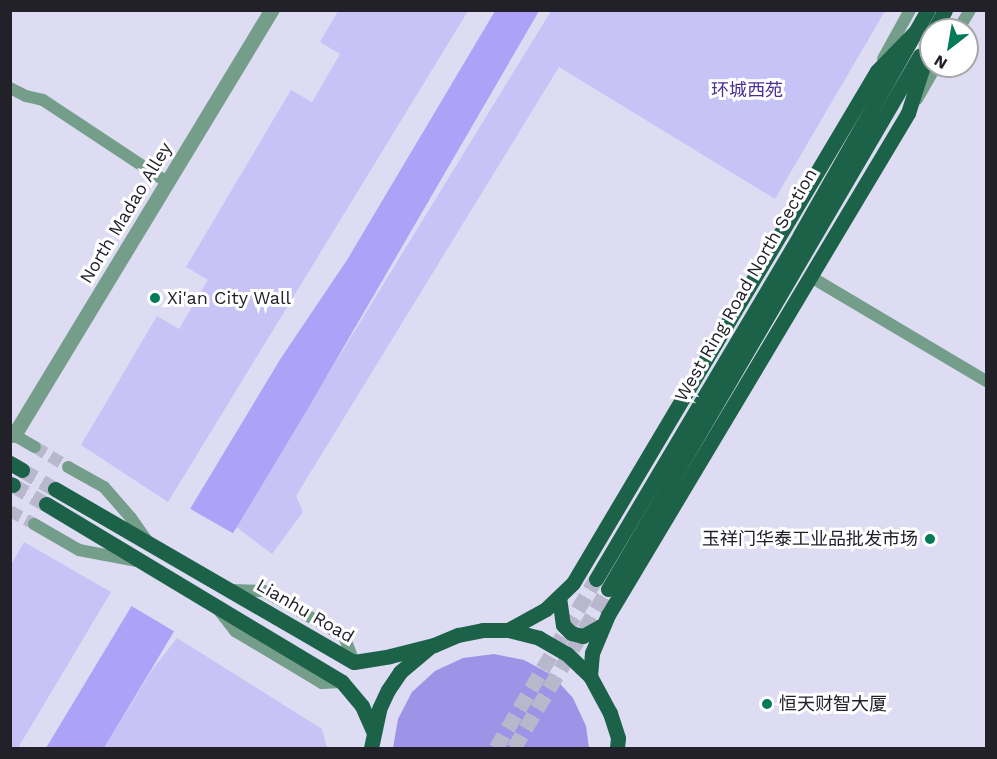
<!DOCTYPE html>
<meta charset="utf-8">
<style>
body{margin:0}
#map{position:relative;width:997px;height:759px;overflow:hidden;background:#dddcf3;font-family:"Work Sans","Noto Sans SC",sans-serif}
div>[style]{position:absolute}
.green>*{inset:0;background:#c8c3f7}
.forest>*{inset:0;background:#9e93e6}
.water>*{inset:0;background:#ada2f7}
.pier>*{inset:0;background:#dddcf3}
.minor-tunnel>*{height:12px;margin-top:-6px;transform-origin:0;background:repeating-linear-gradient(90deg,#b8b7cb 0 12px,transparent 0 18px)}
.primary-tunnel>*{height:15px;margin-top:-7.5px;transform-origin:0;background:repeating-linear-gradient(90deg,#b8b7cb 0 15px,transparent 0 23px)}
.minor>*{height:12px;margin:-6px;padding:0 6px;transform-origin:6px;border-radius:6px;background:#749d8a}
.tertiary>*{height:15px;margin:-7.5px;padding:0 7.5px;transform-origin:7.5px;border-radius:7.5px;background:#749d8a}
.primary>*{height:15px;margin:-7.5px;padding:0 7.5px;transform-origin:7.5px;border-radius:7.5px;background:#1c6248}
.dots>*{width:16px;height:16px;translate:-50% -50%;box-sizing:border-box;border:3px solid #fff;border-radius:50%}
span{translate:-50% -50%;white-space:nowrap;text-align:center;line-height:1.15;-webkit-text-stroke:6px #fff;paint-order:stroke}
.park-label{font-size:18px;color:#493192}
.street-label{font-size:18px;color:#222129}
.poi-label{font-size:18px;color:#222129}
.left{translate:0 -50%;text-align:left}
.right{translate:-100% -50%;text-align:right}
.frame{position:absolute;inset:0;border:12px solid #222129;pointer-events:none}
.north{position:absolute;left:919px;top:18px;width:60px;height:60px;box-sizing:border-box;background:#fff;border:2px solid #a7a6a9;border-radius:50%;rotate:211deg;font-size:16px;font-weight:700;line-height:24px;text-align:center;color:#222129}
.north::after{content:'';display:block;margin:auto;width:21px;height:27px;background:#047a56;clip-path:polygon(50% 0,100% 100%,50% 72%,0 100%)}
</style>
<div id="map">
<div class="green">
<div style="clip-path:polygon(338px 11px,468px 11px,168px 502px,81px 445px,157px 316px,179px 329px,208px 280px,186px 267px,291px 90px,312px 102px,340px 54px,320px 42px)"></div>
<div style="clip-path:polygon(551px 11px,885px 11px,775px 199px,559px 67px,296px 496px,303px 512px,272px 554px,235px 526px)"></div>
<div style="clip-path:polygon(24px 542px,111px 592px,18px 748px,11px 748px,11px 565px)"></div>
<div style="clip-path:polygon(177px 638px,322px 729px,327px 748px,104px 748px,152px 670px)"></div>
</div>
<div class="forest">
<div style="clip-path:polygon(494px 654px,524px 660px,552px 675px,573px 698px,586px 726px,589px 748px,393px 748px,398px 719px,412px 692px,435px 671px,463px 658px)"></div>
</div>
<div class="water">
<div style="clip-path:polygon(495px 11px,539px 11px,310px 405px,104px 748px,46px 748px,281px 358px,347px 260px)"></div>
</div>
<div class="pier">
<div style="clip-path:polygon(187px 507px,236px 535px,177px 633px,128px 604px)"></div>
</div>
<div class="minor-tunnel">
<div style="left:35px;top:447px;width:39px;rotate:31deg"></div>
<div style="left:10px;top:511px;width:27px;rotate:28deg"></div>
</div>
<div class="primary-tunnel">
<div style="left:22px;top:470px;width:38px;rotate:30deg"></div>
<div style="left:13px;top:485px;width:38px;rotate:30deg"></div>
<div style="left:496px;top:748px;width:196px;rotate:-59.4deg"></div>
<div style="left:514px;top:748px;width:185px;rotate:-59.4deg"></div>
</div>
<div class="minor">
<div style="left:958px;top:30px;width:23px;rotate:-59deg"></div>
<div style="left:883px;top:59px;width:56px;rotate:-61.1deg"></div>
<div style="left:10px;top:88px;width:18px;rotate:27deg"></div>
<div style="left:26px;top:96px;width:17px;rotate:13deg"></div>
<div style="left:43px;top:100px;width:149px;rotate:33.5deg"></div>
<div style="left:917px;top:99px;width:38px;rotate:-60deg"></div>
<div style="left:811px;top:277px;width:204px;rotate:30.7deg"></div>
<div style="left:10px;top:436px;width:4px;rotate:-14deg"></div>
<div style="left:14px;top:435px;width:24px;rotate:30deg"></div>
<div style="left:68px;top:467px;width:41px;rotate:29.1deg"></div>
<div style="left:104px;top:487px;width:41px;rotate:48.9deg"></div>
<div style="left:131px;top:518px;width:29px;rotate:55deg"></div>
<div style="left:34px;top:524px;width:52px;rotate:30deg"></div>
<div style="left:79px;top:550px;width:58px;rotate:10.9deg"></div>
<div style="left:231px;top:590px;width:33px;rotate:2deg"></div>
<div style="left:264px;top:591px;width:92px;rotate:29.4deg"></div>
<div style="left:344px;top:636px;width:28px;rotate:69deg"></div>
<div style="left:218px;top:609px;width:28px;rotate:52deg"></div>
<div style="left:235px;top:631px;width:101px;rotate:30.9deg"></div>
<div style="left:322px;top:683px;width:20px;rotate:-3deg"></div>
</div>
<div class="tertiary">
<div style="left:14px;top:435px;width:497px;rotate:-58.8deg"></div>
</div>
<div class="primary">
<div style="left:934px;top:30px;width:23px;rotate:-61deg"></div>
<div style="left:10px;top:463px;width:14px;rotate:30deg"></div>
<div style="left:10px;top:484px;width:3px;rotate:18deg"></div>
<div style="left:55px;top:489px;width:345px;rotate:30.1deg"></div>
<div style="left:354px;top:662px;width:36px;rotate:-9deg"></div>
<div style="left:390px;top:656px;width:45px;rotate:-14deg"></div>
<div style="left:434px;top:645px;width:26px;rotate:-23deg"></div>
<div style="left:458px;top:635px;width:25px;rotate:-11deg"></div>
<div style="left:483px;top:630px;width:25px"></div>
<div style="left:508px;top:630px;width:32px;rotate:14deg"></div>
<div style="left:539px;top:638px;width:32px;rotate:30deg"></div>
<div style="left:567px;top:654px;width:32px;rotate:44deg"></div>
<div style="left:590px;top:676px;width:42px;rotate:61.6deg"></div>
<div style="left:610px;top:713px;width:26px;rotate:72deg"></div>
<div style="left:618px;top:738px;width:10px;rotate:96deg"></div>
<div style="left:46px;top:504px;width:345px;rotate:31deg"></div>
<div style="left:342px;top:682px;width:31px;rotate:50deg"></div>
<div style="left:362px;top:706px;width:27px;rotate:66deg"></div>
<div style="left:596px;top:579px;width:400px;rotate:-59.3deg"></div>
<div style="left:800px;top:235px;width:259px;rotate:-60.4deg"></div>
<div style="left:608px;top:589px;width:618px;rotate:-59.7deg"></div>
<div style="left:559px;top:597px;width:28px;rotate:82deg"></div>
<div style="left:563px;top:625px;width:11px;rotate:45deg"></div>
<div style="left:571px;top:633px;width:12px;rotate:14deg"></div>
<div style="left:583px;top:636px;width:23px;rotate:-29deg"></div>
<div style="left:508px;top:630px;width:43px;rotate:-28.9deg"></div>
<div style="left:546px;top:609px;width:37px;rotate:-44deg"></div>
<div style="left:573px;top:583px;width:595px;rotate:-59.3deg"></div>
<div style="left:877px;top:71px;width:56px;rotate:-45.7deg"></div>
<div style="left:590px;top:676px;width:23px;rotate:-85deg"></div>
<div style="left:592px;top:653px;width:41px;rotate:-67.2deg"></div>
<div style="left:608px;top:615px;width:585px;rotate:-59.14deg"></div>
<div style="left:908px;top:113px;width:76px;rotate:-72.3deg"></div>
<div style="left:371px;top:748px;width:40px;rotate:-78deg"></div>
<div style="left:379px;top:709px;width:21px;rotate:-65deg"></div>
<div style="left:388px;top:690px;width:22px;rotate:-56deg"></div>
<div style="left:400px;top:672px;width:38px;rotate:-40deg"></div>
</div>
<div class="dots">
<div style="left:155px;top:298px;background:#047a56"></div>
<div style="left:930px;top:539px;background:#047a56"></div>
<div style="left:767px;top:704px;background:#047a56"></div>
</div>
<div class="park-label">
<span style="left:747px;top:90px">环城西苑</span>
</div>
<div class="street-label">
<span style="left:126px;top:213px;rotate:-59deg">North Madao Alley</span>
<span style="left:746px;top:285px;rotate:-60deg">West Ring Road North Section</span>
<span style="left:305px;top:611px;rotate:30deg">Lianhu Road</span>
</div>
<div class="poi-label">
<span class="left" style="left:167px;top:298px">Xi'an City Wall</span>
<span class="right" style="left:918px;top:539px">玉祥门华泰工业品批发市场</span>
<span class="left" style="left:779px;top:704px">恒天财智大厦</span>
</div>
<div class="frame"></div>
<div class="north">N</div>
</div>
